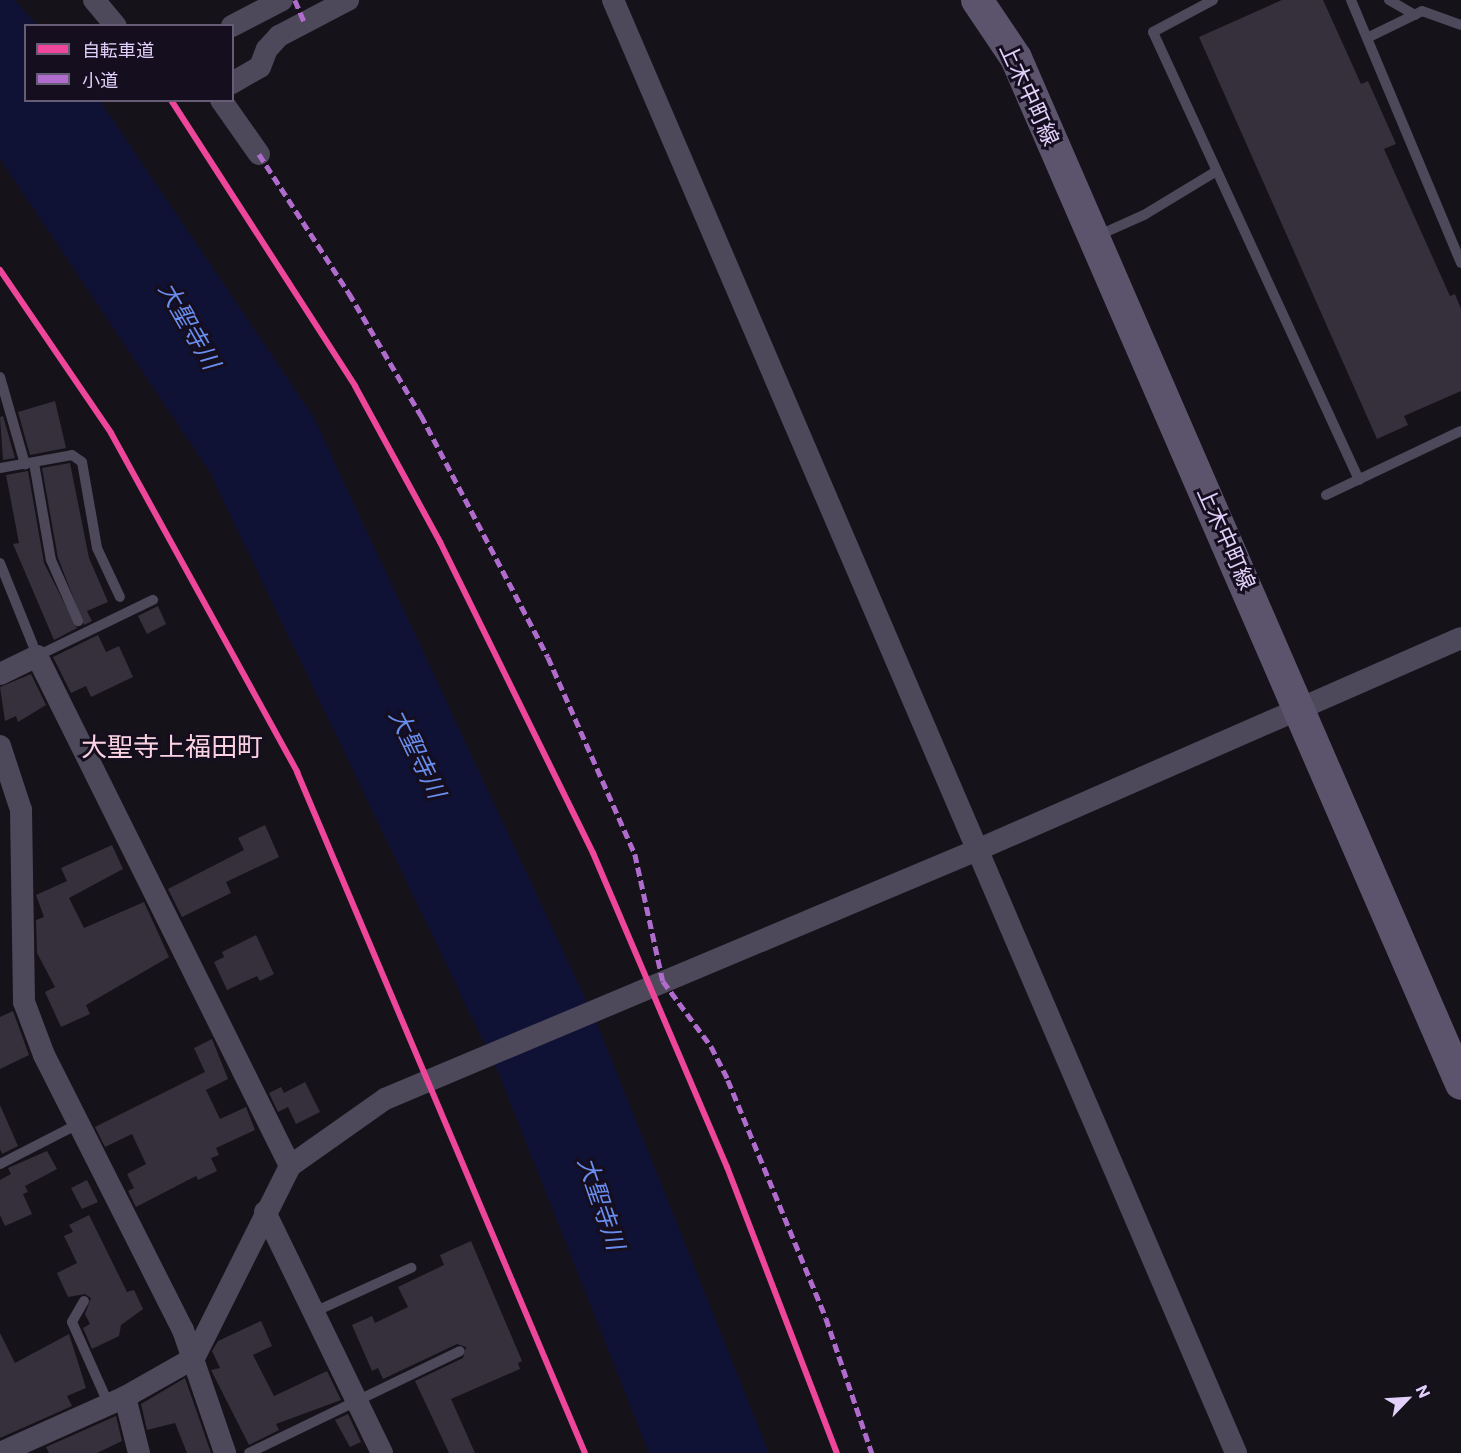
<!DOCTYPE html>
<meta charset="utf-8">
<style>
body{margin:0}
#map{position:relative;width:1461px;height:1453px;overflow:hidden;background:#16121a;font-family:Commissioner,"Noto Sans JP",sans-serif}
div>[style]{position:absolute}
.water>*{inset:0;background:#0f1234}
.building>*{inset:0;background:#35303c}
.service>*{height:10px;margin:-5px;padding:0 5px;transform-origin:5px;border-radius:5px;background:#4d485a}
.minor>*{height:22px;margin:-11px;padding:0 11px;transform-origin:11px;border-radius:11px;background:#4d485a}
.secondary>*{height:32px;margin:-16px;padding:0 16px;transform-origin:16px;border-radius:16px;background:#5c546c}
.quiet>*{height:4.5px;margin-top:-2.25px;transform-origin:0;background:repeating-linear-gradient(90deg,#b06ccc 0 9px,transparent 0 13.5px)}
.cycleway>*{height:6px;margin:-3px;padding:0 3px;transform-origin:3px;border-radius:3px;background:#ed469a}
span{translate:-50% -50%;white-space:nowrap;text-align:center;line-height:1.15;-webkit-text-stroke:6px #150e1e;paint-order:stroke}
.street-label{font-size:22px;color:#e0d0fa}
.water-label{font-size:24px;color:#698def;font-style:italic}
.quarter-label{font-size:26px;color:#fad2e1}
.legend{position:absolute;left:24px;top:24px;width:210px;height:78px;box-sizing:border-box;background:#150e1e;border:2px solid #665c76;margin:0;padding:8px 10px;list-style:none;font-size:18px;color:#e0d0fa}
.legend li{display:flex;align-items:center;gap:12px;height:30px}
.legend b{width:30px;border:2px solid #665c76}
.north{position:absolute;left:1377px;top:1369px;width:60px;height:60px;-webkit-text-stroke:4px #150e1e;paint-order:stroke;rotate:65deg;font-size:16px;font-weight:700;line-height:24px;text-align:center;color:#e0d0fa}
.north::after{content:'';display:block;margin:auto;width:21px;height:27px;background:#e0d0fa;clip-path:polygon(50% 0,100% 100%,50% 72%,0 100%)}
</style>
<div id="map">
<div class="water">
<div style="clip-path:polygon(0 0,15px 0,37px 25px,26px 26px,26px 100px,100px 101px,313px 416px,599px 1028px,769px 1453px,649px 1453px,498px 1072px,209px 471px,0 159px)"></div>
</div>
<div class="building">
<div style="clip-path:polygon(1282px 0,1323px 0,1361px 84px,1368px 81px,1396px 144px,1384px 149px,1450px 296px,1455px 294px,1461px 309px,1461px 391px,1404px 416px,1408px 425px,1377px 439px,1199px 37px)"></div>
<div style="clip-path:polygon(55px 401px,66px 448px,30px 455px,18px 412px)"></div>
<div style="clip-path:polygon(3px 416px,15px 458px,3px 460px,0 417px)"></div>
<div style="clip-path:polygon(70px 463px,89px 558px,108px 602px,87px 611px,92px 621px,84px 625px,58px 558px,42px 468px)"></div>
<div style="clip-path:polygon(28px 471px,44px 563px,77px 628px,54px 640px,13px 544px,19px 543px,6px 475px)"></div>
<div style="clip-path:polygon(158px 606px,166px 624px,147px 634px,138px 616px)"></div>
<div style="clip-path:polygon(98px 635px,106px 652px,119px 646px,133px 677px,91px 697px,86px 686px,71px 693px,53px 657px)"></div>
<div style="clip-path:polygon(31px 674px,46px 705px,18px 722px,16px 716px,5px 721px,0 687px)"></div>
<div style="clip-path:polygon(265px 825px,279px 857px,226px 882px,231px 893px,182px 917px,168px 889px,244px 850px,238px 838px)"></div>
<div style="clip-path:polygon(112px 845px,123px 869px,69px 898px,84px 928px,144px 902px,169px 957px,86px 1005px,90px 1014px,61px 1027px,45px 992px,55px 987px,37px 953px,36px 920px,44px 917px,36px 895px,67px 881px,61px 868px)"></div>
<div style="clip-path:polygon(256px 935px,274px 974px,260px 981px,257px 976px,227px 990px,214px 962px,224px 957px,222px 952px)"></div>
<div style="clip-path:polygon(13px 1011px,29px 1055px,0 1069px,0 1017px)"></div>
<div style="clip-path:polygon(212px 1039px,228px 1079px,206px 1090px,220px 1119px,246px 1107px,255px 1130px,216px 1148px,219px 1155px,211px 1158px,217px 1171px,198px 1180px,196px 1176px,136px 1207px,128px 1191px,134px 1188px,127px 1174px,146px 1164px,132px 1134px,105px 1147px,95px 1127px,205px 1072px,194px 1048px)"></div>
<div style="clip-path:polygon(305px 1082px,320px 1112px,296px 1124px,288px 1107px,278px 1112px,269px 1093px,281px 1087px,284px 1093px)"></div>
<div style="clip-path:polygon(0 1105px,18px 1146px,2px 1154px,0 1149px)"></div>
<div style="clip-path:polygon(47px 1151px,57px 1169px,25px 1186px,28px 1192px,23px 1194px,32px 1214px,5px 1226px,0 1215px,0 1180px,11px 1174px,8px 1168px)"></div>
<div style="clip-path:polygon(87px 1180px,98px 1202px,82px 1209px,71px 1188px)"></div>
<div style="clip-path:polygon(89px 1215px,127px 1292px,134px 1290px,143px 1309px,121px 1325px,119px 1336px,92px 1349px,83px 1328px,90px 1324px,85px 1314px,91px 1298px,85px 1294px,68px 1297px,57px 1273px,77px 1263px,64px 1236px,73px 1232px,69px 1225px)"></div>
<div style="clip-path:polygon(471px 1241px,522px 1361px,518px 1363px,520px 1369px,451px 1399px,475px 1453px,449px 1453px,415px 1381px,463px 1358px,466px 1347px,457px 1344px,383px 1379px,378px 1368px,372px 1371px,352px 1325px,372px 1316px,375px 1323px,408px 1307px,398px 1287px,444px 1265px,440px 1255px)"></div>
<div style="clip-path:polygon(261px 1321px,272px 1346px,253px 1355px,274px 1396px,327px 1371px,341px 1400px,276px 1424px,279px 1430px,249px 1445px,211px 1370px,220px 1368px,212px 1351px,218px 1341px)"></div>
<div style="clip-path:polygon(0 1333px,15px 1363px,69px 1334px,86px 1388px,67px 1396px,72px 1406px,0 1438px)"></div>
<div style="clip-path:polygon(185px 1378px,211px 1453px,187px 1453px,175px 1423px,147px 1430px,141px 1404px)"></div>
<div style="clip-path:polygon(348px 1414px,361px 1442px,350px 1447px,335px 1420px)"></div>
<div style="clip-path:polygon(116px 1416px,122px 1441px,97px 1453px,49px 1453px,46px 1447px)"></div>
</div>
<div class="service">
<div style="left:1213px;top:0;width:68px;rotate:151.9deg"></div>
<div style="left:1153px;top:32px;width:493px;rotate:65.3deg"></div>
<div style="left:1351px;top:0;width:285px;rotate:67.3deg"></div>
<div style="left:1389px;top:0;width:30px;rotate:30deg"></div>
<div style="left:1367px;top:38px;width:61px;rotate:-26.1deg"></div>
<div style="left:1422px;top:11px;width:41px;rotate:19.7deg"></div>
<div style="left:1097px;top:236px;width:51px;rotate:-24.1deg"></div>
<div style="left:1144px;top:215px;width:83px;rotate:-31.2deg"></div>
<div style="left:0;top:377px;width:91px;rotate:74deg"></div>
<div style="left:34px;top:463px;width:98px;rotate:80.1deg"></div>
<div style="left:51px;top:560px;width:67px;rotate:66.1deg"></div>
<div style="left:0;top:468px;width:73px;rotate:-10.2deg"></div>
<div style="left:72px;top:455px;width:12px;rotate:35deg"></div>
<div style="left:82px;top:462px;width:87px;rotate:80.1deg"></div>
<div style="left:97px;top:548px;width:54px;rotate:64.9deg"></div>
<div style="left:1326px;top:495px;width:149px;rotate:-25.4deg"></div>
<div style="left:0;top:563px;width:88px;rotate:68.1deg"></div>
<div style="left:37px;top:656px;width:129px;rotate:-25.8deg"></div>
<div style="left:0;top:1164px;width:88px;rotate:-27.1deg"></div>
<div style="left:84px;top:1301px;width:24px;rotate:120deg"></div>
<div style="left:72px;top:1322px;width:91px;rotate:66deg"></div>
<div style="left:314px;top:1312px;width:107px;rotate:-24.4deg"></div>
<div style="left:249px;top:1453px;width:234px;rotate:-25.8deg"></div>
</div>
<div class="minor">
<div style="left:94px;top:0;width:34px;rotate:50deg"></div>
<div style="left:613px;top:0;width:1581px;rotate:66.79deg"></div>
<div style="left:232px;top:26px;width:56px;rotate:-27.5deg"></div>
<div style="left:232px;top:83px;width:32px;rotate:-30deg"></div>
<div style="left:260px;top:67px;width:19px;rotate:-69deg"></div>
<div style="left:267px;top:49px;width:18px;rotate:-47deg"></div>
<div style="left:279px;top:36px;width:78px;rotate:-27.6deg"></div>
<div style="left:221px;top:100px;width:66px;rotate:54.9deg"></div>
<div style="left:0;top:674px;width:41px;rotate:-25.9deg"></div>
<div style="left:37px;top:656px;width:569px;rotate:63.61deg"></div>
<div style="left:0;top:746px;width:67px;rotate:71.8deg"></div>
<div style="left:21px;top:810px;width:192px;rotate:89.1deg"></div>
<div style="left:24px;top:1002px;width:57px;rotate:69.3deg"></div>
<div style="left:44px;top:1055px;width:308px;rotate:63.2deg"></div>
<div style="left:183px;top:1330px;width:130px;rotate:71.1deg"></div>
<div style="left:265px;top:1212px;width:268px;rotate:64.1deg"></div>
<div style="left:125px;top:1397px;width:58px;rotate:76deg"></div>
<div style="left:0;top:1453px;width:137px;rotate:-24.1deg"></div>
<div style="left:125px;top:1397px;width:79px;rotate:-29.5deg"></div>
<div style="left:194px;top:1358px;width:215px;rotate:-63.4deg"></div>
<div style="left:290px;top:1166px;width:116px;rotate:-35.2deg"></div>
<div style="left:385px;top:1099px;width:642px;rotate:-22.81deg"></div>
<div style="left:977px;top:850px;width:528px;rotate:-23.65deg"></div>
</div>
<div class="secondary">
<div style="left:977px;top:0;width:70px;rotate:56.1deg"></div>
<div style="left:1016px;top:58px;width:1118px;rotate:66.55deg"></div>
</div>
<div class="quiet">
<div style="left:295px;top:0;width:23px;rotate:67deg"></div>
<div style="left:259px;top:154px;width:166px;rotate:57.1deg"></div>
<div style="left:349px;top:293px;width:142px;rotate:59.5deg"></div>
<div style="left:421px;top:415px;width:273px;rotate:62.3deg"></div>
<div style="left:548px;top:657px;width:215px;rotate:66.2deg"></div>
<div style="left:635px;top:854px;width:130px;rotate:77.6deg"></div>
<div style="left:663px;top:981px;width:81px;rotate:53.6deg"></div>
<div style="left:711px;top:1046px;width:38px;rotate:63deg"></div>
<div style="left:728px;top:1080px;width:257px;rotate:67.6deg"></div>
<div style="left:826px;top:1318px;width:143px;rotate:71.2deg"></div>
</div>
<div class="cycleway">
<div style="left:171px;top:100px;width:340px;rotate:57.2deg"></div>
<div style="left:355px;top:386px;width:178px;rotate:61.4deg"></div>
<div style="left:440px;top:542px;width:347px;rotate:63.8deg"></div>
<div style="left:593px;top:853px;width:341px;rotate:66.9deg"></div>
<div style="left:727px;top:1167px;width:306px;rotate:69deg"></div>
<div style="left:0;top:270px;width:197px;rotate:55.7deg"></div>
<div style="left:111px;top:433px;width:387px;rotate:61.2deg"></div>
<div style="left:297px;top:772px;width:739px;rotate:67.08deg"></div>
</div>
<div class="street-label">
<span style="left:1030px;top:94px;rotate:65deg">上木中町線</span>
<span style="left:1227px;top:538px;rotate:66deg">上木中町線</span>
</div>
<div class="water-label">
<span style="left:190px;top:325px;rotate:60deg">大聖寺川</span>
<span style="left:418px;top:753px;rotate:64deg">大聖寺川</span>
<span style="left:602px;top:1203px;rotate:71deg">大聖寺川</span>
</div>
<div class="quarter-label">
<span style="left:172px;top:746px">大聖寺上福田町</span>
</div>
<ul class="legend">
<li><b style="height:8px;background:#ed469a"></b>自転車道</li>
<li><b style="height:8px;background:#b06ccc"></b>小道</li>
</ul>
<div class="north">N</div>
</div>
